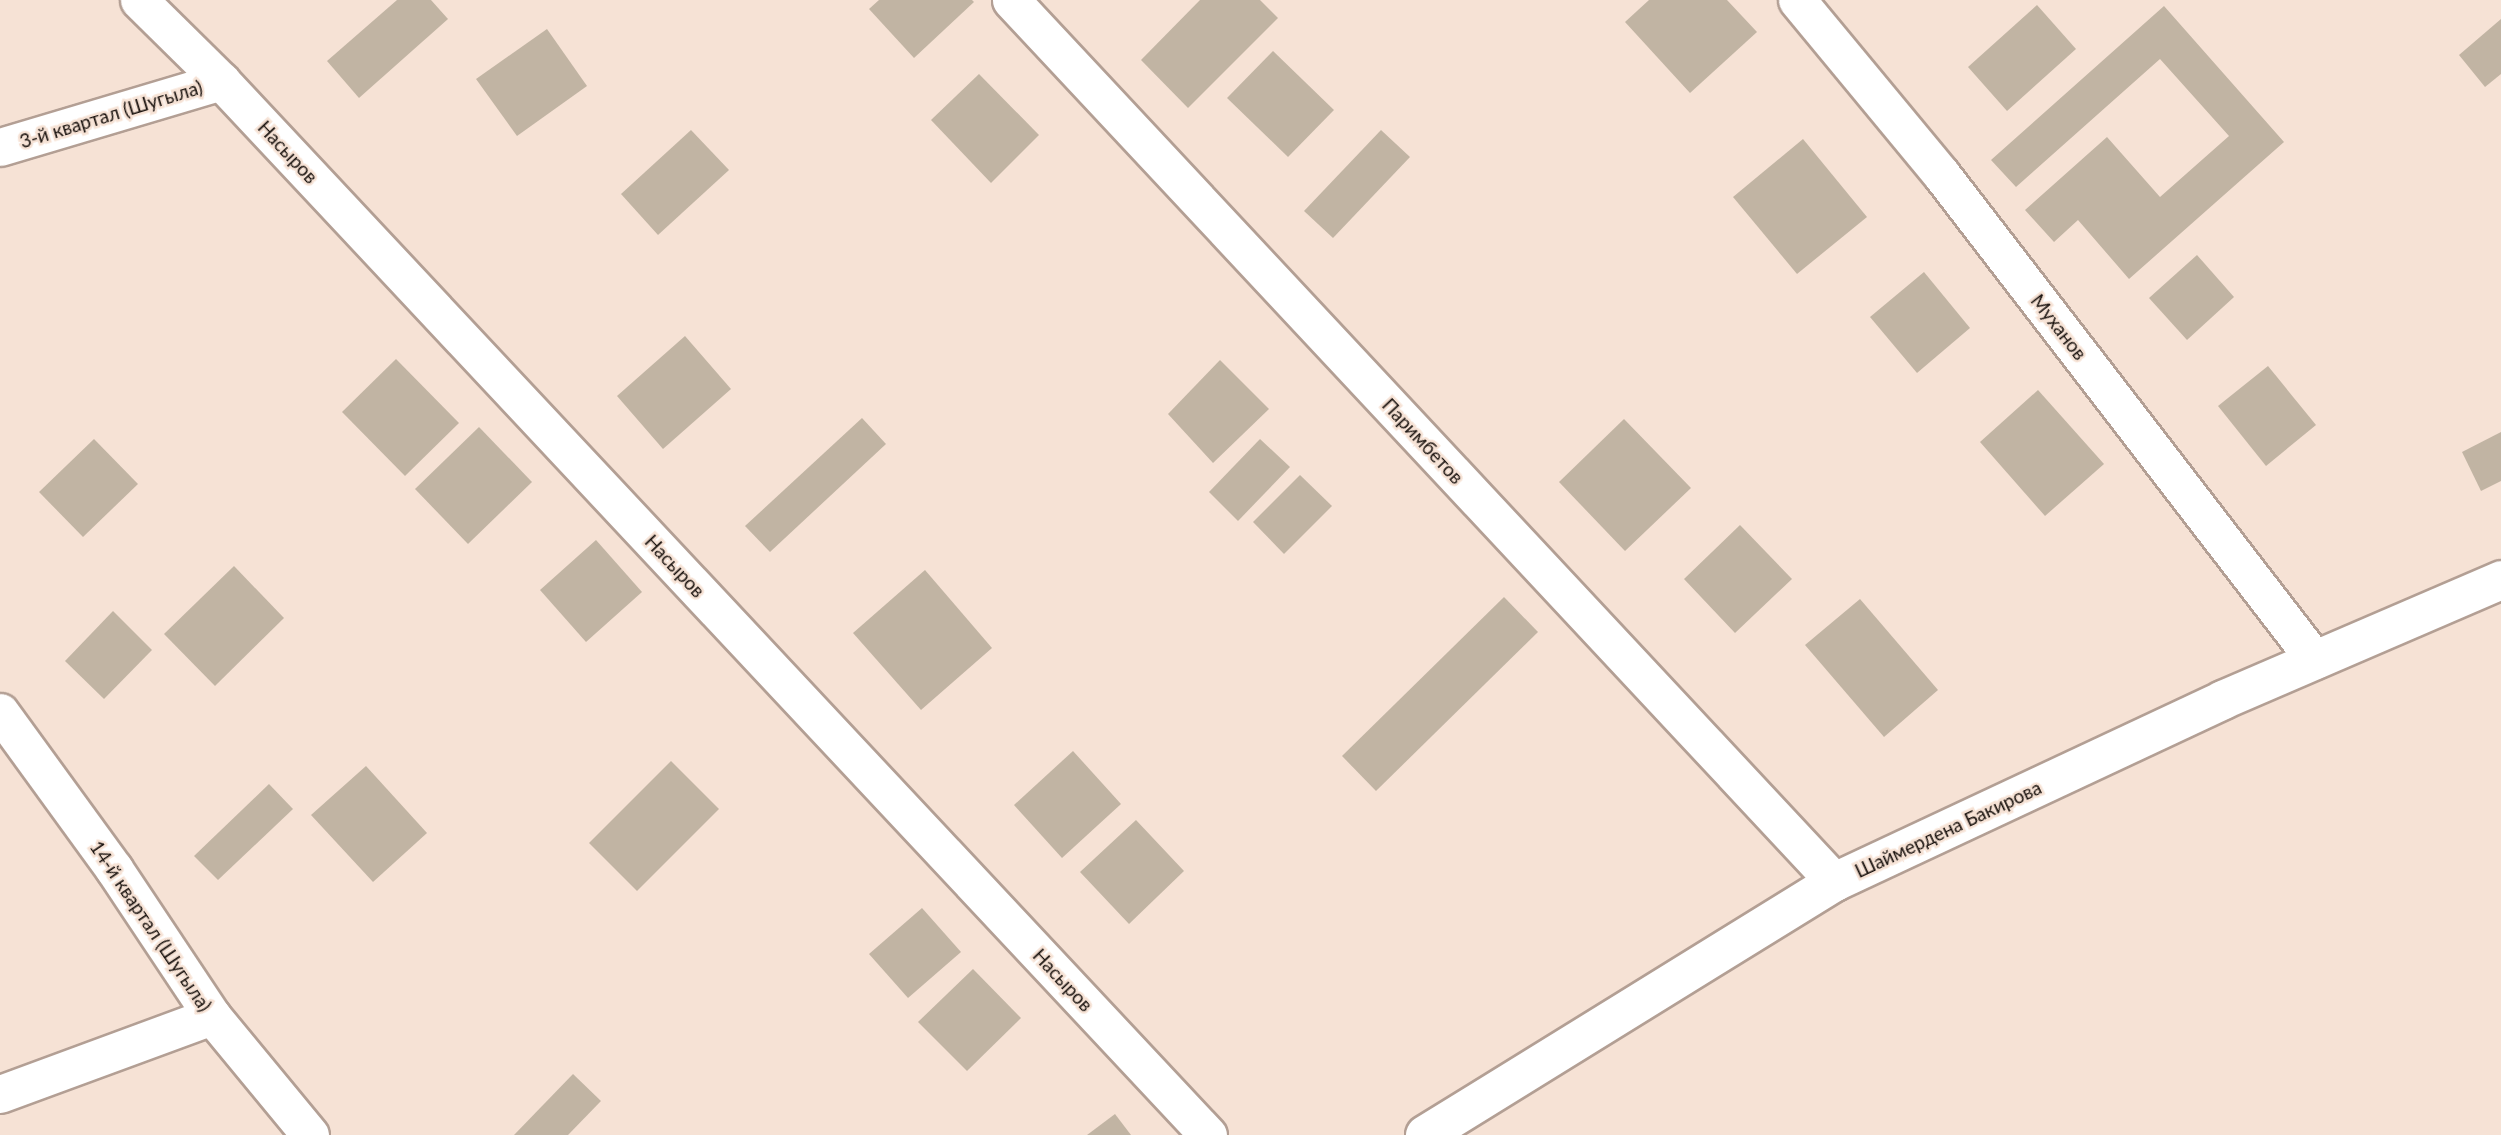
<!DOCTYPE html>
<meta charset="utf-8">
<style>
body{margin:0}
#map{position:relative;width:2501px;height:1135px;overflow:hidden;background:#f6e2d5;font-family:Lato,sans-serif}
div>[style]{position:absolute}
.building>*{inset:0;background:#c1b4a3}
.roads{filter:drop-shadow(2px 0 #b39f94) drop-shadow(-2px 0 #b39f94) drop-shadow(0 2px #b39f94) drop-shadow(0 -2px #b39f94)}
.minor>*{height:37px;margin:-18.5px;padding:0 18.5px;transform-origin:18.5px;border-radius:18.5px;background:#fff}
.tertiary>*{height:38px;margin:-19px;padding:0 19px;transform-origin:19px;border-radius:19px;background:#fff}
span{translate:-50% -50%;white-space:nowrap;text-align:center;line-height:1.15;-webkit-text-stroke:5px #f6e2d5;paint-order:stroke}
.street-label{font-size:19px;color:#18110d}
</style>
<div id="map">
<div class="building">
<div style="clip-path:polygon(397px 0,431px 0,448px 19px,359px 98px,327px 61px)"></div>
<div style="clip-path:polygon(879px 0,972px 0,974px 2px,914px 58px,869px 9px)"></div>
<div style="clip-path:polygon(1200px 0,1260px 0,1278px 18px,1188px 108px,1141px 60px)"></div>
<div style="clip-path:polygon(1649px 0,1727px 0,1757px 32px,1690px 93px,1625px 22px)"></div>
<div style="clip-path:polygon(2037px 5px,2076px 49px,2007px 111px,1968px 67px)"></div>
<div style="clip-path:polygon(2164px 6px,2284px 142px,2129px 279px,2078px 220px,2054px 242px,2025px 210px,2107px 137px,2160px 197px,2229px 136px,2160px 59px,2016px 187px,1991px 160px)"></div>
<div style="clip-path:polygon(2501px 19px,2501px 74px,2485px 87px,2459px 55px)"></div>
<div style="clip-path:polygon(547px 29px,587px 86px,517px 136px,476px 79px)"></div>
<div style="clip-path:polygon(1273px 51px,1334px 110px,1288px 157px,1227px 98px)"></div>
<div style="clip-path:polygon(979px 74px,1039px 135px,991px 183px,931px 120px)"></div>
<div style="clip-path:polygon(691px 130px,729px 170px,658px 235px,621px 194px)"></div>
<div style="clip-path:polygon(1381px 130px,1410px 157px,1333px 238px,1304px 211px)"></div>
<div style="clip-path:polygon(1803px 139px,1867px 217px,1797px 274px,1733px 197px)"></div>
<div style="clip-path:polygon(2197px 255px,2234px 297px,2187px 340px,2149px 298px)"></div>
<div style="clip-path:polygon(1924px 272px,1970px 328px,1917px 373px,1870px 317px)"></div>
<div style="clip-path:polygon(685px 336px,731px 389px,663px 449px,617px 396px)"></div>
<div style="clip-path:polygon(396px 359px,459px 423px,405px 476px,342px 412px)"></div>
<div style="clip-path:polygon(1220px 360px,1269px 409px,1213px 463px,1168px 414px)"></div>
<div style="clip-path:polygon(2268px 366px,2316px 425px,2266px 466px,2218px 406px)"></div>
<div style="clip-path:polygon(2038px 390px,2104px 464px,2045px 516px,1980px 442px)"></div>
<div style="clip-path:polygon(862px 418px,886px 444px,770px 552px,745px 526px)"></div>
<div style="clip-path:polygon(1624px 419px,1691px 488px,1625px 551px,1559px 482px)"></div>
<div style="clip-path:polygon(479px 427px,532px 482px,468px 544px,415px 489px)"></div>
<div style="clip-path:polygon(2501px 432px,2501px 481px,2481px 491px,2462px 452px)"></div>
<div style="clip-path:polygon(94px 439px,138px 484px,83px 537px,39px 492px)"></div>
<div style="clip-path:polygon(1260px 439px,1290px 467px,1238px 521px,1209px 492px)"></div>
<div style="clip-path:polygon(1300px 475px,1332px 506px,1284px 554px,1253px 522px)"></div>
<div style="clip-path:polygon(1740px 525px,1792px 579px,1735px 633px,1684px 579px)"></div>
<div style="clip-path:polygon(596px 540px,642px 592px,586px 642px,540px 590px)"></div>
<div style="clip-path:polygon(234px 566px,284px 618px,215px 686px,164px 634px)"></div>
<div style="clip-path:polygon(925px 570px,992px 648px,921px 710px,853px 633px)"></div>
<div style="clip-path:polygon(1504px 597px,1538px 632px,1376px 791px,1342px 756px)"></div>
<div style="clip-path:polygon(1860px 599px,1938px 690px,1884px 737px,1805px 645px)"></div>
<div style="clip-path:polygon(113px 611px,152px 650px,104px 699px,65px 661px)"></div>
<div style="clip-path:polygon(1073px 751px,1121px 804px,1062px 858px,1014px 805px)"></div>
<div style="clip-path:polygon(671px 761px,719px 809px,637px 891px,589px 843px)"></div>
<div style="clip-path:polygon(366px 766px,427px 833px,373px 882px,311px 815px)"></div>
<div style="clip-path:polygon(269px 784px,293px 809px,218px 880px,194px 856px)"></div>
<div style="clip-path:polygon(1136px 820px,1184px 871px,1129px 924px,1080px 872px)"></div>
<div style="clip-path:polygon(922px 908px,961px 952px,908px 998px,869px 954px)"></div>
<div style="clip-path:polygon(973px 969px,1021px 1018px,967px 1071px,918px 1022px)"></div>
<div style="clip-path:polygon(573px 1074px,601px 1101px,568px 1135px,514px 1135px)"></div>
<div style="clip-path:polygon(1115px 1114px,1131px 1135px,1087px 1135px)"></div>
</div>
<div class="roads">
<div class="minor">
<div style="left:139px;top:0;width:115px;rotate:44.6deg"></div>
<div style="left:221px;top:81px;width:1444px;rotate:46.88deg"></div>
<div style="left:1011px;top:0;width:1207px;rotate:46.95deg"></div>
<div style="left:1797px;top:0;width:226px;rotate:50.4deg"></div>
<div style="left:1941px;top:174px;width:613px;rotate:52.42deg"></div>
<div style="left:0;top:147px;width:231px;rotate:-16.6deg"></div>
<div style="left:0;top:712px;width:194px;rotate:54deg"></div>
<div style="left:114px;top:869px;width:177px;rotate:56.3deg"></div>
<div style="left:212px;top:1016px;width:154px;rotate:50.5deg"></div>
<div style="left:0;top:1094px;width:226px;rotate:-20.2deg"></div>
</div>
<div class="tertiary">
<div style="left:1425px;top:1135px;width:482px;rotate:-31.7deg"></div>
<div style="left:1835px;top:882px;width:429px;rotate:-25.1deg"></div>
<div style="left:2223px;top:700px;width:303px;rotate:-23.3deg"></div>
</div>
</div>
<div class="street-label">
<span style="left:111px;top:114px;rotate:-17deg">3-й квартал (Шугыла)</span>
<span style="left:288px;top:152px;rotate:47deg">Насыров</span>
<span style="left:2059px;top:327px;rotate:52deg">Муханов</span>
<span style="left:1423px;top:441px;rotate:47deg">Паримбетов</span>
<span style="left:675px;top:566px;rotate:47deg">Насыров</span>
<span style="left:1948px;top:829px;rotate:-25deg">Шаймердена Бакирова</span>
<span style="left:151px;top:926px;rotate:56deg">14-й квартал (Шугыла)</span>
<span style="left:1063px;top:980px;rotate:47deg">Насыров</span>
</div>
</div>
